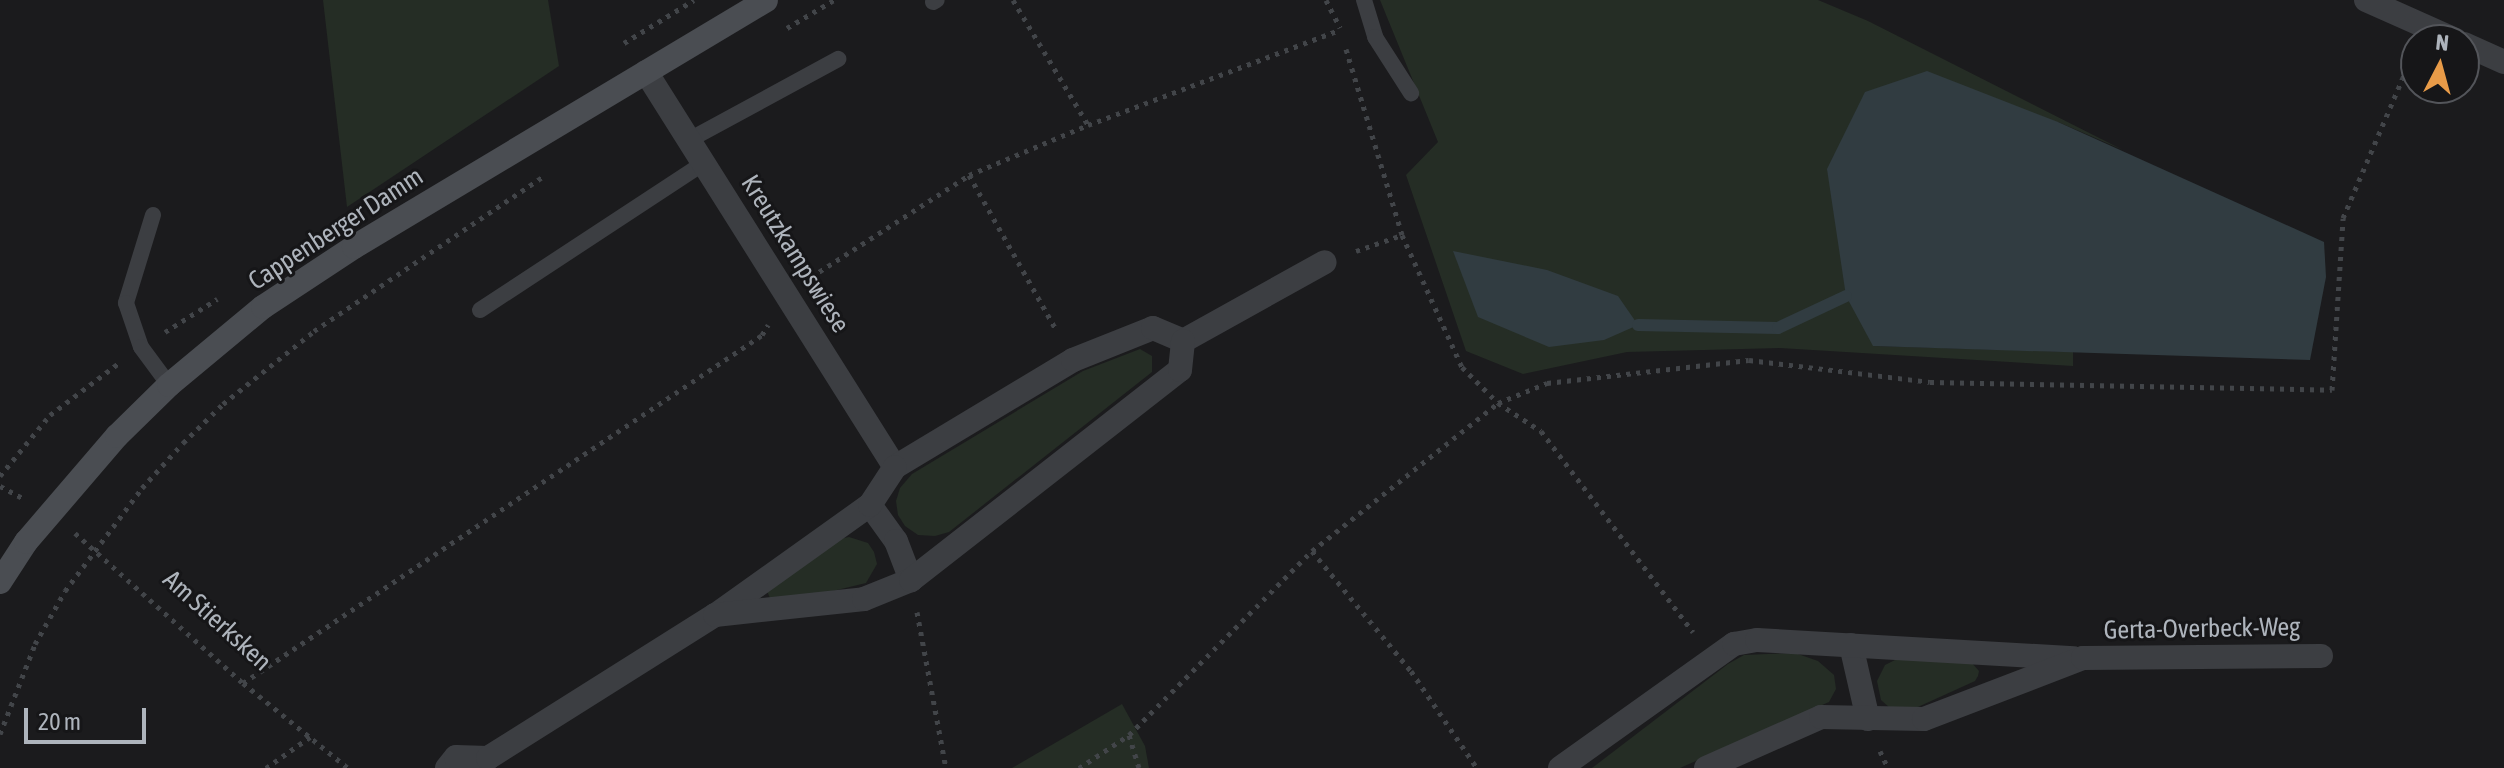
<!DOCTYPE html>
<style>
body{margin:0}
#map{position:relative;width:2504px;height:768px;overflow:hidden;background:#1b1b1d;font-family:"Asap Condensed",sans-serif}
div>[style]{position:absolute}
.green>*{inset:0;background:#252d25}
.water>*{inset:0;background:#313c41}
.stream>*{height:12px;margin:-6px;padding:0 6px;transform-origin:6px;border-radius:6px;background:#313c41}
.path>*{height:5px;margin-top:-2.5px;transform-origin:0;background:repeating-linear-gradient(90deg,#424549 0 4px,transparent 0 10px)}
.lane>*{height:16px;margin:-8px;padding:0 8px;transform-origin:8px;border-radius:8px;background:#3c3e42}
.street>*{height:24px;margin:-12px;padding:0 12px;transform-origin:12px;border-radius:12px;background:#3c3e42}
.secondary>*{height:24px;margin:-12px;padding:0 12px;transform-origin:12px;border-radius:12px;background:#4a4d52}
span{translate:-50% -50%;white-space:nowrap;text-align:center;line-height:1.15;-webkit-text-stroke:6px #161618;paint-order:stroke}
.street-label{font-size:26px;color:#aeb4bc}
.north{position:absolute;left:2400px;top:24px;width:80px;height:80px;box-sizing:border-box;background:#161618;border:2px solid #53555a;border-radius:50%;rotate:6deg;font-size:22px;font-weight:700;line-height:32px;text-align:center;color:#aeb4bc}
.north::after{content:'';display:block;margin:auto;width:28px;height:36px;background:#e89b48;clip-path:polygon(50% 0,100% 100%,50% 72%,0 100%)}
.scale{position:absolute;left:24px;top:708px;width:122px;height:36px;box-sizing:border-box;border:4px solid #aeb4bc;border-top:0;padding-left:10px;font-size:24px;line-height:28px;white-space:nowrap;color:#aeb4bc;-webkit-text-stroke:6px #161618;paint-order:stroke}
</style>
<div id="map">
<div class="green">
<div style="clip-path:polygon(323px 0,548px 0,559px 66px,347px 207px)"></div>
<div style="clip-path:polygon(1380px 0,1818px 0,1868px 21px,2123px 150px,2058px 122px,1873px 346px,2073px 352px,2073px 366px,1780px 348px,1627px 352px,1523px 374px,1466px 351px,1406px 175px,1438px 142px)"></div>
<div style="clip-path:polygon(1140px 349px,1152px 356px,1152px 372px,949px 532px,935px 536px,918px 535px,905px 526px,898px 515px,896px 501px,900px 488px,912px 474px,1083px 371px)"></div>
<div style="clip-path:polygon(849px 537px,868px 543px,874px 552px,877px 564px,866px 583px,783px 603px,770px 598px,767px 591px,839px 539px)"></div>
<div style="clip-path:polygon(1795px 653px,1818px 661px,1834px 675px,1836px 689px,1829px 702px,1680px 768px,1592px 768px,1728px 664px,1744px 655px)"></div>
<div style="clip-path:polygon(1899px 658px,1971px 662px,1979px 671px,1978px 676px,1975px 681px,1909px 711px,1890px 708px,1881px 700px,1877px 681px,1885px 665px)"></div>
<div style="clip-path:polygon(1122px 704px,1145px 746px,1149px 768px,1012px 768px)"></div>
</div>
<div class="water">
<div style="clip-path:polygon(1927px 71px,2058px 122px,2324px 242px,2326px 277px,2310px 360px,1873px 346px,1846px 296px,1827px 169px,1865px 92px)"></div>
<div style="clip-path:polygon(1453px 251px,1547px 270px,1618px 296px,1638px 325px,1604px 340px,1549px 347px,1478px 317px)"></div>
</div>
<div class="stream">
<div style="left:1638px;top:325px;width:140px;rotate:1.2deg"></div>
<div style="left:1778px;top:328px;width:75px;rotate:-25.2deg"></div>
</div>
<div class="path">
<div style="left:1013px;top:0;width:146px;rotate:59deg"></div>
<div style="left:1326px;top:0;width:31px;rotate:63deg"></div>
<div style="left:787px;top:28px;width:55px;rotate:-30.8deg"></div>
<div style="left:624px;top:43px;width:82px;rotate:-31.6deg"></div>
<div style="left:1346px;top:49px;width:194px;rotate:73.2deg"></div>
<div style="left:1402px;top:235px;width:145px;rotate:65.6deg"></div>
<div style="left:1462px;top:367px;width:51px;rotate:45deg"></div>
<div style="left:1498px;top:403px;width:51px;rotate:33.1deg"></div>
<div style="left:1541px;top:431px;width:252px;rotate:52.9deg"></div>
<div style="left:969px;top:175px;width:179px;rotate:60.6deg"></div>
<div style="left:1356px;top:251px;width:49px;rotate:-19.2deg"></div>
<div style="left:811px;top:277px;width:188px;rotate:-32.8deg"></div>
<div style="left:969px;top:175px;width:129px;rotate:-22.8deg"></div>
<div style="left:1088px;top:125px;width:269px;rotate:-20.7deg"></div>
<div style="left:165px;top:332px;width:62px;rotate:-32.4deg"></div>
<div style="left:0;top:476px;width:79px;rotate:-50.7deg"></div>
<div style="left:50px;top:415px;width:88px;rotate:-37.1deg"></div>
<div style="left:0;top:486px;width:27px;rotate:28deg"></div>
<div style="left:75px;top:533px;width:225px;rotate:41.8deg"></div>
<div style="left:243px;top:683px;width:135px;rotate:39deg"></div>
<div style="left:1312px;top:551px;width:156px;rotate:50.5deg"></div>
<div style="left:1411px;top:671px;width:117px;rotate:55.8deg"></div>
<div style="left:917px;top:612px;width:159px;rotate:79.5deg"></div>
<div style="left:243px;top:683px;width:625px;rotate:-33.84deg"></div>
<div style="left:762px;top:335px;width:12px;rotate:-59deg"></div>
<div style="left:0;top:734px;width:97px;rotate:-68.7deg"></div>
<div style="left:35px;top:644px;width:61px;rotate:-60.5deg"></div>
<div style="left:65px;top:591px;width:129px;rotate:-53.2deg"></div>
<div style="left:142px;top:488px;width:61px;rotate:-47.7deg"></div>
<div style="left:183px;top:443px;width:56px;rotate:-44.3deg"></div>
<div style="left:223px;top:404px;width:117px;rotate:-38.7deg"></div>
<div style="left:314px;top:331px;width:275px;rotate:-34deg"></div>
<div style="left:1129px;top:735px;width:34px;rotate:73deg"></div>
<div style="left:1880px;top:751px;width:19px;rotate:65deg"></div>
<div style="left:266px;top:768px;width:54px;rotate:-35.2deg"></div>
<div style="left:1079px;top:768px;width:60px;rotate:-33.4deg"></div>
<div style="left:1129px;top:735px;width:260px;rotate:-45.2deg"></div>
<div style="left:1312px;top:551px;width:238px;rotate:-38.5deg"></div>
<div style="left:1498px;top:403px;width:53px;rotate:-22.2deg"></div>
<div style="left:1547px;top:383px;width:203px;rotate:-6.5deg"></div>
<div style="left:1749px;top:360px;width:182px;rotate:6.9deg"></div>
<div style="left:1930px;top:382px;width:402px;rotate:1.1deg"></div>
<div style="left:2332px;top:390px;width:172px;rotate:-86.3deg"></div>
<div style="left:2343px;top:218px;width:176px;rotate:-66.9deg"></div>
</div>
<div class="lane">
<div style="left:1364px;top:0;width:39px;rotate:73deg"></div>
<div style="left:1375px;top:37px;width:67px;rotate:57.3deg"></div>
<div style="left:933px;top:2px;width:4px;rotate:-27deg"></div>
<div style="left:689px;top:140px;width:170px;rotate:-28.5deg"></div>
<div style="left:153px;top:215px;width:92px;rotate:107.1deg"></div>
<div style="left:126px;top:303px;width:46px;rotate:71.2deg"></div>
<div style="left:141px;top:347px;width:47px;rotate:53.6deg"></div>
<div style="left:480px;top:310px;width:268px;rotate:-33.3deg"></div>
</div>
<div class="street">
<div style="left:2366px;top:0;width:98px;rotate:24deg"></div>
<div style="left:2464px;top:44px;width:44px;rotate:24.2deg"></div>
<div style="left:646px;top:72px;width:467px;rotate:57.8deg"></div>
<div style="left:895px;top:467px;width:208px;rotate:-31deg"></div>
<div style="left:1073px;top:360px;width:86px;rotate:-21.8deg"></div>
<div style="left:1153px;top:328px;width:33px;rotate:23deg"></div>
<div style="left:1183px;top:341px;width:162px;rotate:-29.1deg"></div>
<div style="left:870px;top:505px;width:44px;rotate:54.2deg"></div>
<div style="left:896px;top:541px;width:42px;rotate:69deg"></div>
<div style="left:717px;top:614px;width:188px;rotate:-35.5deg"></div>
<div style="left:870px;top:505px;width:45px;rotate:-56.7deg"></div>
<div style="left:1851px;top:645px;width:76px;rotate:77.1deg"></div>
<div style="left:447px;top:768px;width:14px;rotate:-51deg"></div>
<div style="left:456px;top:757px;width:32px;rotate:2deg"></div>
<div style="left:488px;top:758px;width:268px;rotate:-32.2deg"></div>
<div style="left:715px;top:615px;width:150px;rotate:-6.1deg"></div>
<div style="left:864px;top:599px;width:51px;rotate:-22deg"></div>
<div style="left:911px;top:580px;width:341px;rotate:-38deg"></div>
<div style="left:1180px;top:370px;width:29px;rotate:-84deg"></div>
<div style="left:1560px;top:768px;width:214px;rotate:-35.5deg"></div>
<div style="left:1734px;top:644px;width:23px;rotate:-10deg"></div>
<div style="left:1757px;top:640px;width:317px;rotate:3.3deg"></div>
<div style="left:1706px;top:768px;width:126px;rotate:-23.9deg"></div>
<div style="left:1821px;top:717px;width:103px;rotate:1.1deg"></div>
<div style="left:1924px;top:719px;width:170px;rotate:-21deg"></div>
<div style="left:2083px;top:658px;width:238px;rotate:-0.5deg"></div>
</div>
<div class="secondary">
<div style="left:0;top:582px;width:48px;rotate:-57deg"></div>
<div style="left:26px;top:542px;width:140px;rotate:-49.4deg"></div>
<div style="left:117px;top:436px;width:73px;rotate:-44.4deg"></div>
<div style="left:169px;top:385px;width:122px;rotate:-39.7deg"></div>
<div style="left:263px;top:307px;width:109px;rotate:-33.4deg"></div>
<div style="left:354px;top:247px;width:480px;rotate:-30.9deg"></div>
</div>
<div class="street-label">
<span style="left:336px;top:229px;rotate:-33deg">Cappenberger Damm</span>
<span style="left:795px;top:254px;rotate:58deg">Kreutzkampswiese</span>
<span style="left:217px;top:621px;rotate:42deg">Am Stierksken</span>
<span style="left:2202px;top:629px;rotate:-1deg">Gerta-Overbeck-Weg</span>
</div>
<div class="north">N</div>
<div class="scale">20 m</div>
</div>
